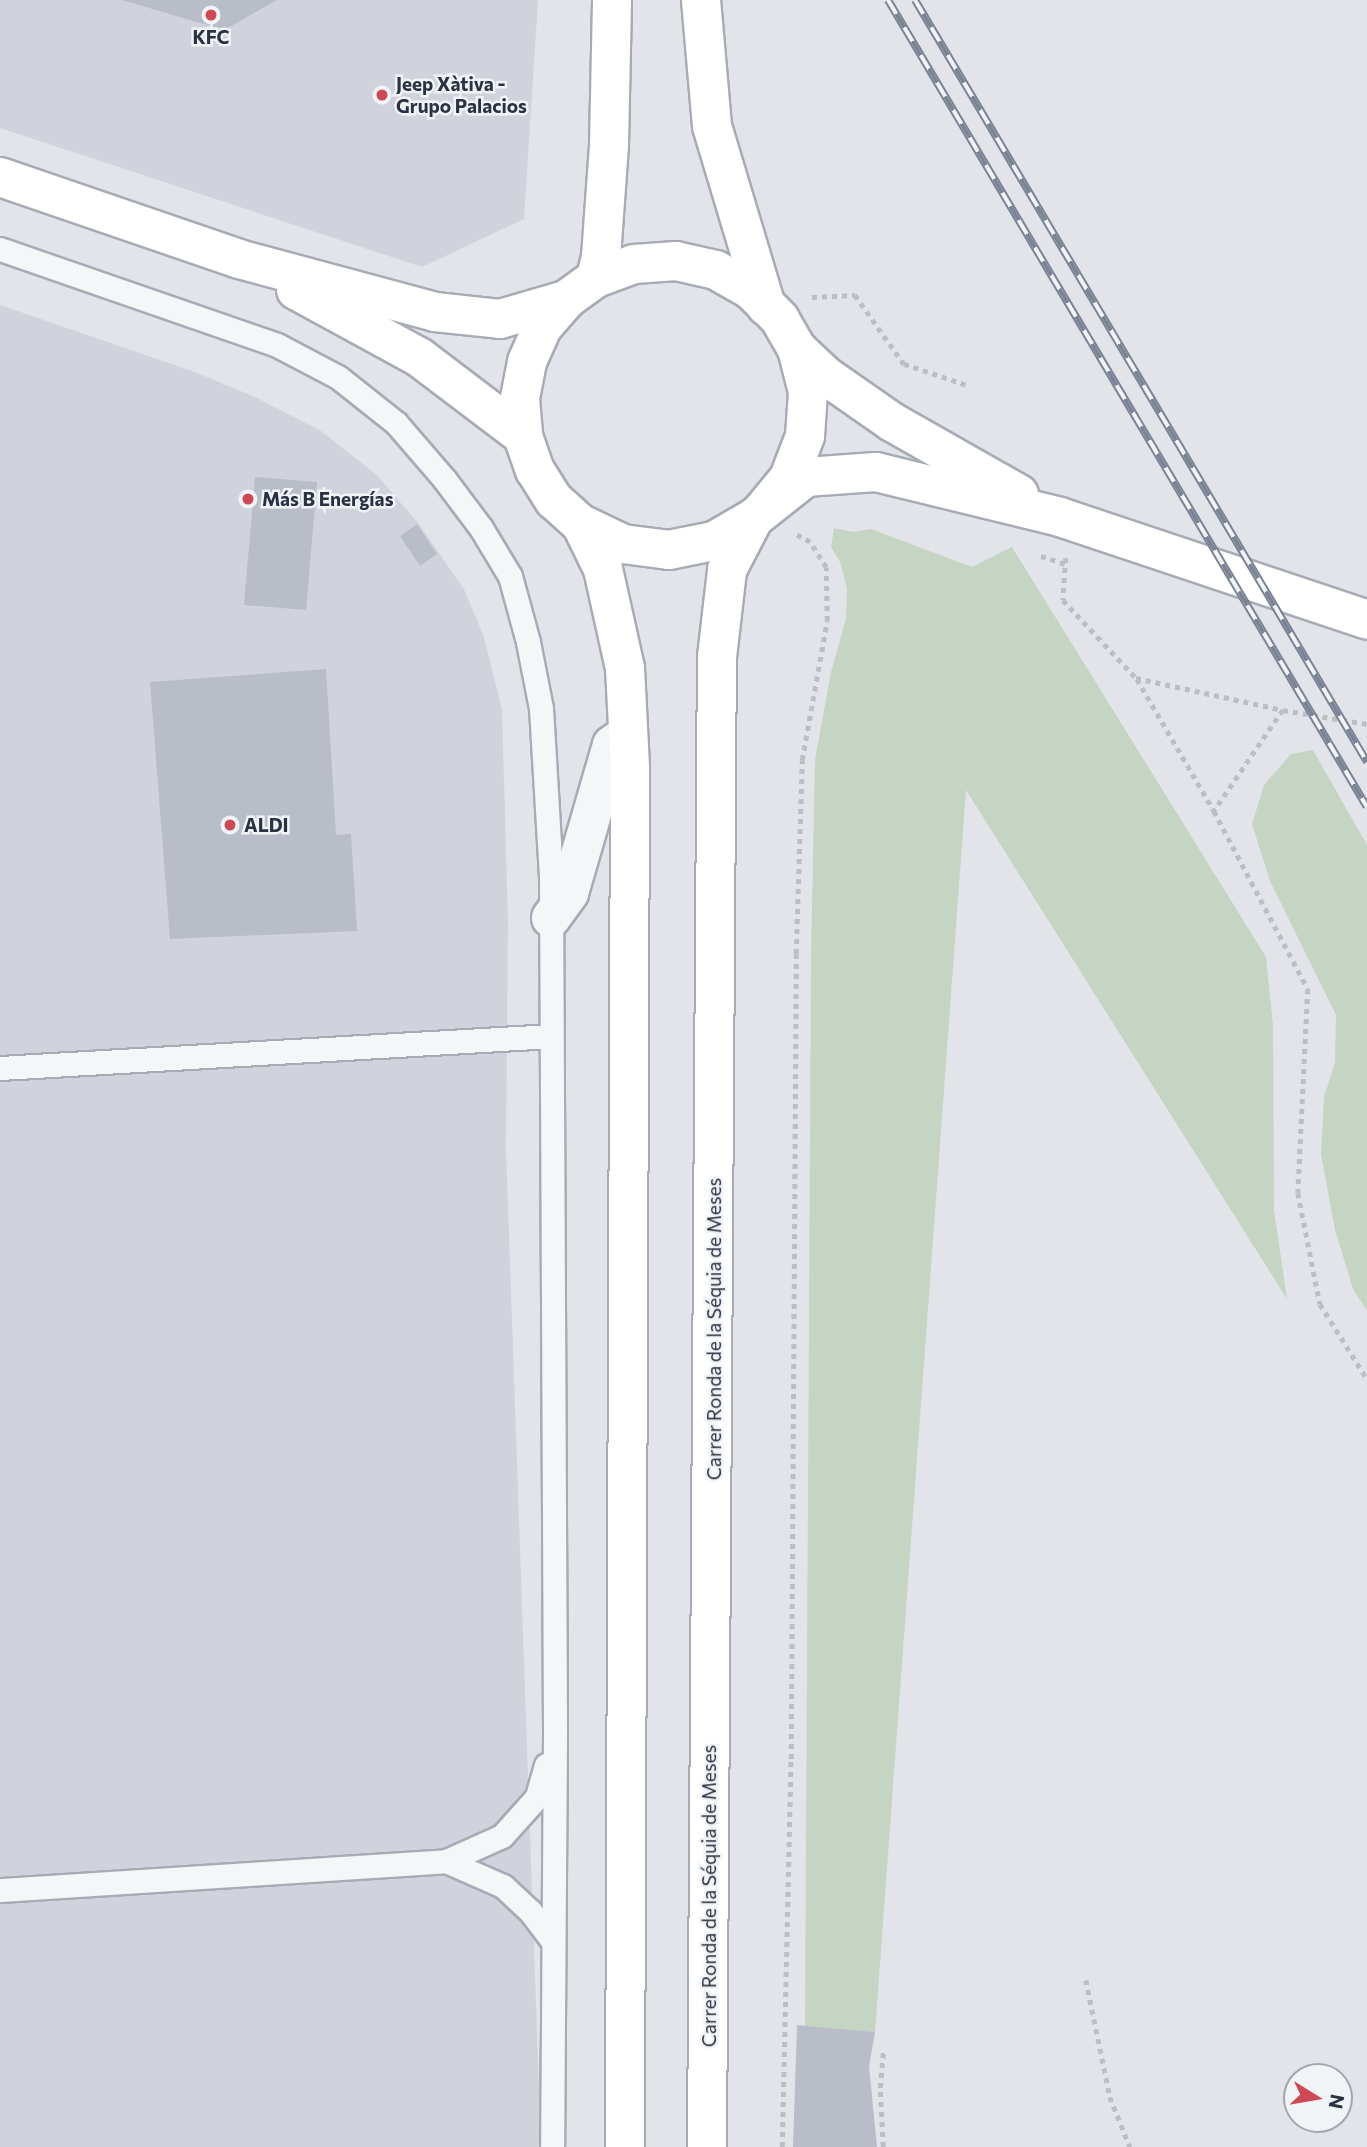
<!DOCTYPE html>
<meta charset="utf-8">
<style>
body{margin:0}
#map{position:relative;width:1367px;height:2147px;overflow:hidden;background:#e2e4ea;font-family:Commissioner,sans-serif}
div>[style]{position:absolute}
.built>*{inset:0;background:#d0d3dc}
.green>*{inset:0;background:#c6d4c3}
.building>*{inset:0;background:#b9bdc7}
.path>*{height:4.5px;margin-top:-2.25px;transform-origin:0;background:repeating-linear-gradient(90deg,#bbbfc5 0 5px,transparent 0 10px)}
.roads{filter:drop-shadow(2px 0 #a7abb4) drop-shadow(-2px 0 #a7abb4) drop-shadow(0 2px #a7abb4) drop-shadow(0 -2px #a7abb4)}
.lane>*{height:23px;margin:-11.5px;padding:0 11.5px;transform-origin:11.5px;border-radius:11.5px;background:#f4f6f8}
.street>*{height:38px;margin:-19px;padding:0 19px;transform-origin:19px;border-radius:19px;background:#f4f6f8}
.secondary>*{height:38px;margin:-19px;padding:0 19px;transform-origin:19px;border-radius:19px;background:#fff}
.primary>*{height:38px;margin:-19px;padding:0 19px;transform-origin:19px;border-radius:19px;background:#fff}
.rail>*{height:8px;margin-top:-4px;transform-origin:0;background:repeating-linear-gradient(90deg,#f1f4f7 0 16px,#7b8394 0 32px);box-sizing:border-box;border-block:2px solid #7b8394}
.dots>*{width:19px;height:19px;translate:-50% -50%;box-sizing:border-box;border:4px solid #f1f4f7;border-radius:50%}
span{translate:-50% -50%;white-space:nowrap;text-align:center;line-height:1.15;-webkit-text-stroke:5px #f1f4f7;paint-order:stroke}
.poi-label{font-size:19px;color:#2a3142;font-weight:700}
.left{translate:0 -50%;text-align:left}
.street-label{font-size:19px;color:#2a3142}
.north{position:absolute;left:1283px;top:2063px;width:70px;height:70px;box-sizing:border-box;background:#f1f4f7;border:2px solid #a1a6af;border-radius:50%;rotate:101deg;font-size:19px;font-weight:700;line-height:28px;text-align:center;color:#2a3142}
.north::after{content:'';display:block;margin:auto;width:24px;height:32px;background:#ce4855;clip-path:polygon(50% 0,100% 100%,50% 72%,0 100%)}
</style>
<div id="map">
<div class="built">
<div style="clip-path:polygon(0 0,538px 0,524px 219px,422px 267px,0 128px)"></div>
<div style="clip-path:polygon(0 305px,192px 371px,255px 397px,321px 431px,377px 475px,418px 523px,464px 589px,484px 637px,502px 709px,508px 923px,506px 1149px,541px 2147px,0 2147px)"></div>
</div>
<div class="green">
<div style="clip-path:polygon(834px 528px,853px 532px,871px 529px,972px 567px,1012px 547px,1266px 957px,1273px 1025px,1274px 1210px,1287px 1299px,966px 790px,875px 2032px,805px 2026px,811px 957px,815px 760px,831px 672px,846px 619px,847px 589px,840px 562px,831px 547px)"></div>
<div style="clip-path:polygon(1313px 750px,1367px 845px,1367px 1311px,1353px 1289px,1335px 1230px,1321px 1154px,1324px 1097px,1335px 1062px,1336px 1015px,1270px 881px,1252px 824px,1264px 785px,1291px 754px)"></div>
</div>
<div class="building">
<div style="clip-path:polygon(122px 0,277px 0,224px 30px)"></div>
<div style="clip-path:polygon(255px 477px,317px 482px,306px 610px,244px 605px)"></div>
<div style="clip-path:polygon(417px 524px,437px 554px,420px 566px,400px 536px)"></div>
<div style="clip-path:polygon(326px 669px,336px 835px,351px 834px,357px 931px,170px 939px,150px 682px)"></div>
<div style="clip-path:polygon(797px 2025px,875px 2032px,869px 2066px,877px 2147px,793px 2147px)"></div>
</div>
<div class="path">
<div style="left:812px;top:297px;width:43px;rotate:-2.7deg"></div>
<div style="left:855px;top:295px;width:85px;rotate:54.6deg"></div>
<div style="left:904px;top:364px;width:66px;rotate:18.4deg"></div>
<div style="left:1041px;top:556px;width:26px;rotate:18deg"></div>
<div style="left:1066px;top:558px;width:42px;rotate:94.1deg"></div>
<div style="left:1063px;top:600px;width:107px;rotate:46.9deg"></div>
<div style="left:1136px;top:678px;width:150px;rotate:12.3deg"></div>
<div style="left:1283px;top:710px;width:85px;rotate:9.5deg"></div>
<div style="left:1137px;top:679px;width:153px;rotate:59.7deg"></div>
<div style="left:1283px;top:710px;width:122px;rotate:124.3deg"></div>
<div style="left:1214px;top:811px;width:201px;rotate:62.2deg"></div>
<div style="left:1308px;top:989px;width:204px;rotate:92.8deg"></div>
<div style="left:1298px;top:1193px;width:113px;rotate:78.8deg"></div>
<div style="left:1320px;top:1304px;width:89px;rotate:57.9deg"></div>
<div style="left:1086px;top:1980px;width:119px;rotate:78.4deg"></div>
<div style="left:1110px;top:2097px;width:54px;rotate:68.2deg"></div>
<div style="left:782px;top:2147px;width:388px;rotate:-88.7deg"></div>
<div style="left:791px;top:1759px;width:805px;rotate:-89.64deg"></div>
<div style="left:796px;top:954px;width:194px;rotate:-88.2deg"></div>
<div style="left:802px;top:760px;width:141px;rotate:-79.8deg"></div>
<div style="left:827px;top:621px;width:54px;rotate:-91.1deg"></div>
<div style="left:826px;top:567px;width:30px;rotate:-123deg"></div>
<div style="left:810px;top:542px;width:15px;rotate:-152deg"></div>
<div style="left:883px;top:2147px;width:59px;rotate:-92.9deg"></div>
<div style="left:880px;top:2088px;width:37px;rotate:-85deg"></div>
</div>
<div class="roads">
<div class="lane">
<div style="left:0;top:249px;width:293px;rotate:19.1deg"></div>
<div style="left:277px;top:345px;width:69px;rotate:27.7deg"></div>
<div style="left:338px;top:377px;width:74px;rotate:38.4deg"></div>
<div style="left:396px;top:423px;width:75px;rotate:49.3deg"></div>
<div style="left:445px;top:480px;width:60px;rotate:53.1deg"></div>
<div style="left:481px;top:528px;width:56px;rotate:58.9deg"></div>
<div style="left:510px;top:576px;width:68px;rotate:74.7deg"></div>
<div style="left:528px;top:642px;width:67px;rotate:78.9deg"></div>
<div style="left:541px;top:708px;width:170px;rotate:86.6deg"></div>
<div style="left:551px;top:878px;width:857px;rotate:89.73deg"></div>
<div style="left:555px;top:1735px;width:412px;rotate:90.4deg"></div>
<div style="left:0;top:1068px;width:552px;rotate:-3.32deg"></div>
<div style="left:546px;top:1765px;width:33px;rotate:106deg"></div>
<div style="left:537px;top:1797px;width:52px;rotate:131.9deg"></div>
<div style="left:502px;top:1836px;width:61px;rotate:155.9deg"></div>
<div style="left:446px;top:1861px;width:62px;rotate:23.7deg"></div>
<div style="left:503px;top:1886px;width:37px;rotate:43deg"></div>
<div style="left:530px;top:1911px;width:36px;rotate:53deg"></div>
<div style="left:0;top:1890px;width:447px;rotate:-3.7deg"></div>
</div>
<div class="street">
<div style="left:551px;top:918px;width:31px;rotate:-54deg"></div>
<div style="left:569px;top:893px;width:154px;rotate:-73.8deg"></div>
<div style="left:612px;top:745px;width:19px;rotate:-35deg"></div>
</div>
<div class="secondary">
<div style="left:0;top:177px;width:253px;rotate:18.9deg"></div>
<div style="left:239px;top:259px;width:203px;rotate:15.1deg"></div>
<div style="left:435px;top:312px;width:65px;rotate:6.1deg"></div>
<div style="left:500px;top:319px;width:69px;rotate:-16.1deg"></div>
<div style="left:296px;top:290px;width:140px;rotate:28.6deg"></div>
<div style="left:419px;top:357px;width:131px;rotate:37.2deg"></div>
<div style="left:581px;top:524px;width:50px;rotate:63.9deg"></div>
<div style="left:603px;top:569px;width:101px;rotate:77.5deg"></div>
<div style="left:625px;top:668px;width:99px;rotate:87.1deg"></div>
<div style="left:630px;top:767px;width:1380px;rotate:90.21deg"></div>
<div style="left:707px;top:2147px;width:1490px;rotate:-89.62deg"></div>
<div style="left:717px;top:657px;width:88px;rotate:-83.4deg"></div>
<div style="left:727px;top:570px;width:59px;rotate:-62.6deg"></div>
</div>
<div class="primary">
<div style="left:701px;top:0;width:126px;rotate:85deg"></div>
<div style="left:712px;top:126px;width:188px;rotate:73.3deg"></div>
<div style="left:596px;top:278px;width:22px;rotate:-77deg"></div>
<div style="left:601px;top:257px;width:112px;rotate:-85.9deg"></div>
<div style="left:609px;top:145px;width:145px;rotate:-88.8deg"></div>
<div style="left:797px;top:349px;width:40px;rotate:43deg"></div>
<div style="left:826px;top:376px;width:80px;rotate:34.9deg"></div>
<div style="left:892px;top:422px;width:146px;rotate:29.6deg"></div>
<div style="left:761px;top:512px;width:44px;rotate:-50.5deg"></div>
<div style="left:789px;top:478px;width:45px;rotate:-69.1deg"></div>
<div style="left:805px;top:436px;width:44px;rotate:-86.1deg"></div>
<div style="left:808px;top:392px;width:44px;rotate:-104.3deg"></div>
<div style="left:797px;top:349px;width:34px;rotate:-120deg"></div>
<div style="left:780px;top:319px;width:41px;rotate:-135deg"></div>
<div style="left:751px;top:290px;width:40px;rotate:-150.3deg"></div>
<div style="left:716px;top:270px;width:41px;rotate:-167.3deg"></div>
<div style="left:676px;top:261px;width:42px;rotate:175.9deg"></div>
<div style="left:634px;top:264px;width:40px;rotate:159.8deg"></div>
<div style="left:596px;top:278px;width:37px;rotate:144deg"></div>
<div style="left:566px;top:300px;width:37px;rotate:131deg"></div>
<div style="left:542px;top:328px;width:37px;rotate:114deg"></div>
<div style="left:527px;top:362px;width:38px;rotate:101deg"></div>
<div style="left:520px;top:399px;width:37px;rotate:85deg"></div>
<div style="left:523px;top:436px;width:36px;rotate:71deg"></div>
<div style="left:535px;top:470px;width:36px;rotate:58deg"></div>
<div style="left:554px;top:500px;width:36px;rotate:42deg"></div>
<div style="left:581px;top:524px;width:47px;rotate:25.5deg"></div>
<div style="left:623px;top:544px;width:46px;rotate:7.4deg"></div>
<div style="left:669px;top:550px;width:46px;rotate:-11.3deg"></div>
<div style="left:714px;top:541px;width:46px;rotate:-29.9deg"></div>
<div style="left:754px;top:518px;width:66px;rotate:-38.3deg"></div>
<div style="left:806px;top:477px;width:70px;rotate:-4.1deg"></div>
<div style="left:876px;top:472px;width:189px;rotate:13.7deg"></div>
<div style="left:1060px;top:517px;width:324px;rotate:18.5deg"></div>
</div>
</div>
<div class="rail">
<div style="left:888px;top:0;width:938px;rotate:59.31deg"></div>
<div style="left:915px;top:0;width:886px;rotate:59.32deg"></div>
</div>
<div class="dots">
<div style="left:211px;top:15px;background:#ce4855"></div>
<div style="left:382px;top:95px;background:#ce4855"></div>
<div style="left:248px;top:499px;background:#ce4855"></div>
<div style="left:230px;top:825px;background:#ce4855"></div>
</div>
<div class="poi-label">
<span style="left:211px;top:37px">KFC</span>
<span class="left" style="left:396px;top:95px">Jeep Xàtiva -<br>Grupo Palacios</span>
<span class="left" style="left:262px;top:499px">Más B Energías</span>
<span class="left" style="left:244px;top:825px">ALDI</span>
</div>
<div class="street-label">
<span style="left:714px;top:1329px;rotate:-90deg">Carrer Ronda de la Séquia de Meses</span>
<span style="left:709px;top:1896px;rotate:-90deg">Carrer Ronda de la Séquia de Meses</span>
</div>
<div class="north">N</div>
</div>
